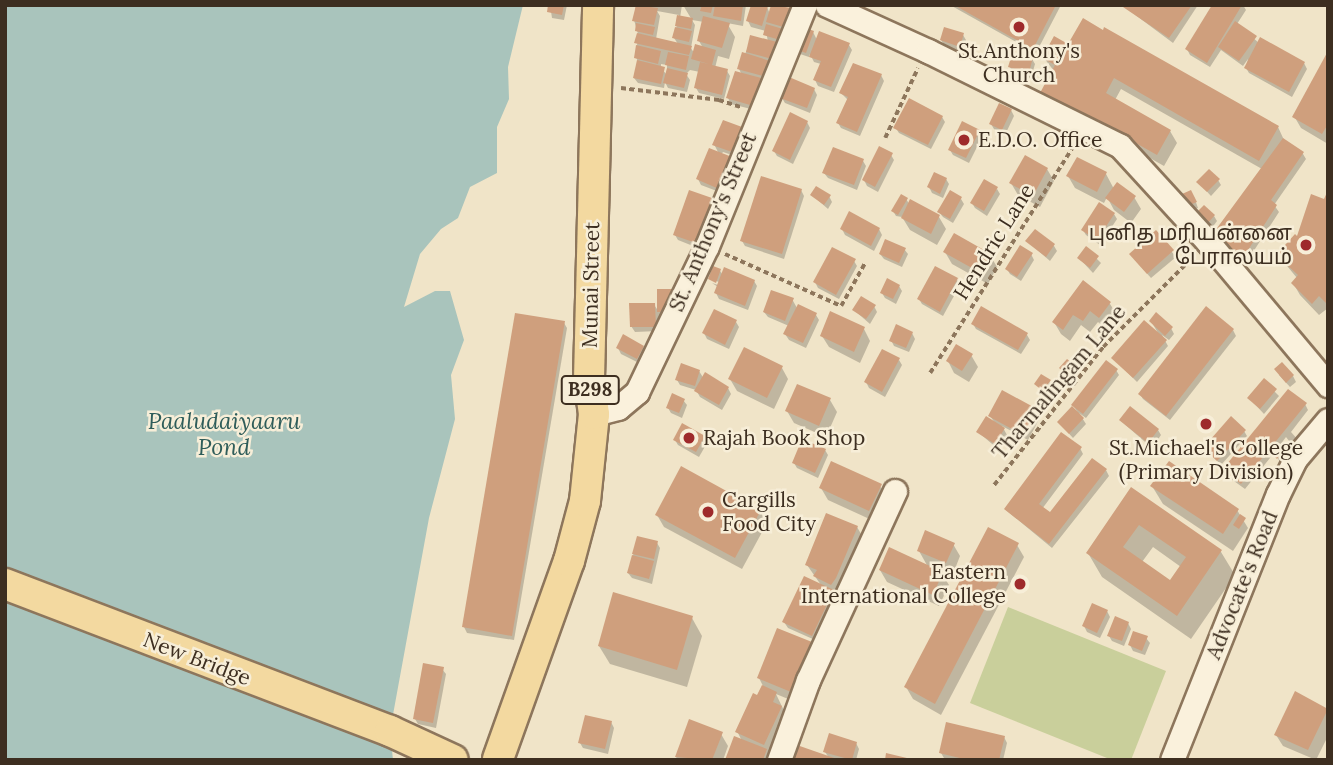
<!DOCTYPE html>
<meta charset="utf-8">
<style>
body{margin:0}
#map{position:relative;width:1333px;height:765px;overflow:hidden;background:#f0e4c8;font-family:Lora,"Noto Sans Tamil",serif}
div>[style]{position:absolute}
.green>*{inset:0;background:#c9cf9b}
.water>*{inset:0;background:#a9c4bc}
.shadow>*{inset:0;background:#0003}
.building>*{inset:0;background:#cf9f7d}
.path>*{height:3.5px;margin-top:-1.75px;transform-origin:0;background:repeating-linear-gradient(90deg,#8d765c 0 5px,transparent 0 8.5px)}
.roads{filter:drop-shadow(2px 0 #8d765c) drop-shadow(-2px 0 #8d765c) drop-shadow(0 2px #8d765c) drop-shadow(0 -2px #8d765c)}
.minor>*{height:23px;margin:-11.5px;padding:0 11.5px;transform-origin:11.5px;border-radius:11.5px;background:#faf1dc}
.major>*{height:30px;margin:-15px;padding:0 15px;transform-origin:15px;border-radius:15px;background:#f3d9a0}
.dots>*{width:19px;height:19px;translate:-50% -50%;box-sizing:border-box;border:4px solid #f7eed8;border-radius:50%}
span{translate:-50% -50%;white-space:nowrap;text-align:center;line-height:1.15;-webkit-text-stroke:5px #f7eed8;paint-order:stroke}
.shield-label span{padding:2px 5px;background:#f7eed8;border:2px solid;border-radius:5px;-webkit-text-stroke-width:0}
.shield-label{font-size:19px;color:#3d2e20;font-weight:700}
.poi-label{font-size:21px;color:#3d2e20}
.left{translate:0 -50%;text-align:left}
.right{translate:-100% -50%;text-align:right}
.street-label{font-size:21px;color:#3d2e20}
.water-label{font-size:23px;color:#2f5d5a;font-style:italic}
.frame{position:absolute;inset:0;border:7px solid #3d2e20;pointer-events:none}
</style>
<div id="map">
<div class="green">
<div style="clip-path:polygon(1008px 607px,1166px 671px,1131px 760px,1112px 760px,970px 703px)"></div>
</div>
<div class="water">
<div style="clip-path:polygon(5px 5px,523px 5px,508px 67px,509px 99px,497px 127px,497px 173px,470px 187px,458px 218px,441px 229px,420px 254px,404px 307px,435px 291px,450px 291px,464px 340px,451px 375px,455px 419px,429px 518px,390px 731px,393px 760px,5px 760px)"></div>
</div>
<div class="shadow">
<div style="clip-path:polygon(550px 5px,567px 5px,564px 20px,552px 18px)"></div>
<div style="clip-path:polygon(evenodd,636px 5px,682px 5px,680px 18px,692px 20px,683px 5px,746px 5px,743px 26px,727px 23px,735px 37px,729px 59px,718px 56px,715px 68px,727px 71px,730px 76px,724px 99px,699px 93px,696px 88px,700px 72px,690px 70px,686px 74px,690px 80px,687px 92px,668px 88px,665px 82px,664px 88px,638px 83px,634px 78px,638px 62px,636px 57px,638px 34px,634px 20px,636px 5px,657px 11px,679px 15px,674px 38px,678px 44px,656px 39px,660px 16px,657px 11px,636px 5px,692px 20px,704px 22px,699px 41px,703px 48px,694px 53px,691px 48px,695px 25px,692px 20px,636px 5px,661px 64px,667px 65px,667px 75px,661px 68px,661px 64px)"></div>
<div style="clip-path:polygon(752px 5px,767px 7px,770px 14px,772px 5px,791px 10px,782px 44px,775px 42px,779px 49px,759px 111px,731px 104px,728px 98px,742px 75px,739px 69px,752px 37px,768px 42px,766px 31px,751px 27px,748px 21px)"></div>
<div style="clip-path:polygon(950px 5px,1061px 5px,1036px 53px)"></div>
<div style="clip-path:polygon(1122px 5px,1198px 5px,1173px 43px)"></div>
<div style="clip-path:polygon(1214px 5px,1243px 5px,1246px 10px,1237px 24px,1259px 43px,1304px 63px,1307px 69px,1292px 97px,1249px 73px,1246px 68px,1248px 59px,1243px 66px,1221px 50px,1210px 67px,1190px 55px,1187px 49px)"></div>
<div style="clip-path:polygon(813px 32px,817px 40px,849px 45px,852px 50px,834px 92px,818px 86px,815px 80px,821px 64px,814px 62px,810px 54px,809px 57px,800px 54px,797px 48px)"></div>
<div style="clip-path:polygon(963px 35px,966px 40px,963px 52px,945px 46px,941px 40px)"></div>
<div style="clip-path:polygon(1069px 46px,1278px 127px,1284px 140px,1303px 154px,1306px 159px,1274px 205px,1279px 212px,1244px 266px,1214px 244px,1262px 169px,1121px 89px,1115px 100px,1170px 131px,1177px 143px,1164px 166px,1079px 118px,1049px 105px,1042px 93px,1054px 71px,1044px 58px)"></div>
<div style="clip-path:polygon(1328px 55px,1328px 144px,1301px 128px,1294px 116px)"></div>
<div style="clip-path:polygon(1032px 59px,1035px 64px,1031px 78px,1013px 73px,1010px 67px)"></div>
<div style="clip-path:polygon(881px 75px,884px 81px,860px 136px,841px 128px,838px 123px,848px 100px,841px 93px)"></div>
<div style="clip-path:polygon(814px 89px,817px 95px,810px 113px,785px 103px,782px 98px)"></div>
<div style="clip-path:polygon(1011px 110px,1014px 116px,1005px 135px,994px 129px,991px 124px)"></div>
<div style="clip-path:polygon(942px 117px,945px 122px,931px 149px,899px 133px,895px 127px)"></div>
<div style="clip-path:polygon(807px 122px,810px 128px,793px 164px,777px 156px,774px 151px)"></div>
<div style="clip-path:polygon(741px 128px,744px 134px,735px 156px,723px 152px,721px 155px,722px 193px,701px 185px,698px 179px,719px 154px,714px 144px)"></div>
<div style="clip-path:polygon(979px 131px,982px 137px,969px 163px,953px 155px,950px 150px)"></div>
<div style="clip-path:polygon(891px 155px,894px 160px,878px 192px,867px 186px,864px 180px)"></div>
<div style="clip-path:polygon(863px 161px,866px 166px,857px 190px,828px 178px,824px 173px)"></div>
<div style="clip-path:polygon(1047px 169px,1054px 181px,1040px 207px,1018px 195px,1011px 183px)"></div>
<div style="clip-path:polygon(1106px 174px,1114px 189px,1134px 197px,1141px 209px,1131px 223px,1114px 210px,1107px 197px,1104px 203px,1075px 188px,1068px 176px)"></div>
<div style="clip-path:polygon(946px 179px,949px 184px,943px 198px,932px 193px,929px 187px)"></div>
<div style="clip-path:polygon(1218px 180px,1221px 185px,1211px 196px,1198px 182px)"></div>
<div style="clip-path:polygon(997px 189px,1000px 194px,987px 216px,975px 208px,972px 203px)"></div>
<div style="clip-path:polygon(801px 190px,804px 196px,784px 259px,745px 246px,742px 241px)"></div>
<div style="clip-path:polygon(1328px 194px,1328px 308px,1319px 315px,1300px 295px,1293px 283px,1297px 278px,1278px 255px,1298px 239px)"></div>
<div style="clip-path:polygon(812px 195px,829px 196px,832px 202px,828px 209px)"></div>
<div style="clip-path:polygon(1184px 195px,1194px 197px,1198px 208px,1192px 210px)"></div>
<div style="clip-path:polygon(906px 199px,910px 205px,939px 217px,946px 229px,937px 245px,910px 230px,902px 217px,896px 216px,893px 211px)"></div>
<div style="clip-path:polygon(961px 199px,964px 204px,953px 223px,943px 217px,939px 212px)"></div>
<div style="clip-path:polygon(710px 200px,714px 205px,698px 248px,678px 240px,675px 235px)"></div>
<div style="clip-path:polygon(1114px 214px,1117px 219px,1100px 245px,1086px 235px,1083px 230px)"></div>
<div style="clip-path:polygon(1214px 216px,1217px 221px,1211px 229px,1201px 220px)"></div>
<div style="clip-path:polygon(842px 229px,879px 229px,882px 235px,874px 251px,845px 235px)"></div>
<div style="clip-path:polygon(1156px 233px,1176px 257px,1151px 278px,1135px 260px)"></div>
<div style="clip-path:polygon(1027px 241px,1054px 246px,1057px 251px,1050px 261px)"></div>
<div style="clip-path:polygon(1086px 248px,1101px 263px,1093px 273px,1079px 258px)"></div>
<div style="clip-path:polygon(904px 249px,908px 254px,902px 267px,884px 259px,880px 254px)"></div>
<div style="clip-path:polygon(945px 252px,990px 255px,997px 267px,988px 284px,952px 264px)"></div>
<div style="clip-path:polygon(1031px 254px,1034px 260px,1021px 281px,1010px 274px,1007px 269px)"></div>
<div style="clip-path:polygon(854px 261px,857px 266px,839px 299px,818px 288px,815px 282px)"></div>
<div style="clip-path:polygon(720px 271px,723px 275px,754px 281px,757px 286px,748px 310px,719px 299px,716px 293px,718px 287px,712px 283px,724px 287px,725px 284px,710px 279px)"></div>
<div style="clip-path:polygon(957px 280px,960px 285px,943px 316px,922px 304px,919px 299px)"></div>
<div style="clip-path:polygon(1083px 282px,1110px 304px,1117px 315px,1106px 329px,1098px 322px,1090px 332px,1081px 325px,1070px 341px,1061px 334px,1054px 322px)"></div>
<div style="clip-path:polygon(899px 286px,902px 291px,896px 304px,885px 298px,882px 293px)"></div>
<div style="clip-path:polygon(671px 291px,674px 297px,674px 317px,658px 317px,658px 331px,635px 332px,631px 326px,654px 305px,657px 309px)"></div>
<div style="clip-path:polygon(792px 299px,797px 308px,816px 315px,819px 320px,806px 348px,789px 340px,785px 334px,789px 326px,768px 317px,764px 312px)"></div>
<div style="clip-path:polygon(874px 306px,877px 312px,870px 324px,854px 310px)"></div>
<div style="clip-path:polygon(1151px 321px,1171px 328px,1174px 334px,1169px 340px,1162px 335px,1168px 346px,1137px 382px,1113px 358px,1158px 333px)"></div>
<div style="clip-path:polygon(736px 322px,739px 327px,729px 349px,707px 339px,704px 333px)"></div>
<div style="clip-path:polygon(564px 323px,567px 328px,514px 640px,467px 633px,464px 627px)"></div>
<div style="clip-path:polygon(973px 324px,1027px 335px,1030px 340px,1021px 354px,976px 329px)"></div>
<div style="clip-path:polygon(864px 329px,870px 341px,860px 363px,829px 347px,822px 336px)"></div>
<div style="clip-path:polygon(1233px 330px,1236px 336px,1170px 420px,1143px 399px,1140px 394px)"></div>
<div style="clip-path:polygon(912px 333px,915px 339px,909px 352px,894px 346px,891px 340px)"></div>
<div style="clip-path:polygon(643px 347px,646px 352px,641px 364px,621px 354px,618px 348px)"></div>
<div style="clip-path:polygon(971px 355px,978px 367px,969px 382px,954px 373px,948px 361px)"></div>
<div style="clip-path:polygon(899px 360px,902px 365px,885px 397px,869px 388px,866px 382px)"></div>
<div style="clip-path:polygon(782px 368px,788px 379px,774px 409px,737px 391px,730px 379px)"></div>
<div style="clip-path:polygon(1061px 368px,1075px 368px,1078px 373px,1073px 380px)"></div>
<div style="clip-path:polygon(1116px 370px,1119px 375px,1086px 418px,1079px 413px,1086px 424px,1073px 438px,1059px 423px,1078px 413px,1073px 405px)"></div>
<div style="clip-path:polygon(699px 371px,704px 379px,728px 388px,731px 394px,722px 410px,700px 397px,696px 390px,680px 385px,677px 380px)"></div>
<div style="clip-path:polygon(1279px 375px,1293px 376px,1296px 382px,1290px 387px)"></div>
<div style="clip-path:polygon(1049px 381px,1052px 387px,1047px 395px,1036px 384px)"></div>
<div style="clip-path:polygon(1264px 381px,1279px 396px,1264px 414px,1249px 398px)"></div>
<div style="clip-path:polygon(683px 400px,687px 405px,682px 418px,671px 413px,668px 408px)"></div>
<div style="clip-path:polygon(830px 400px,837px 412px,826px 437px,794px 423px,787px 411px)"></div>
<div style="clip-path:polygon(1305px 404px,1308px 410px,1291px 432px,1298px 440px,1293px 446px,1286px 437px,1280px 445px,1288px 455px,1281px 463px,1274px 453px,1245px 489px,1227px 476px,1224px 471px)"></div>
<div style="clip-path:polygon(1037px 411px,1041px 416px,1028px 440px,1002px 426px,1007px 435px,998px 449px,978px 432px,995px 423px,990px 416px)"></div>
<div style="clip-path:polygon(1121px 421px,1158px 430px,1161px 435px,1152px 448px)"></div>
<div style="clip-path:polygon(1244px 431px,1247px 436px,1221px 465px,1205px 448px)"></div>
<div style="clip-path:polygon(704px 437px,707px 443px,699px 457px,678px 445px,675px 440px)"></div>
<div style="clip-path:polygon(1080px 448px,1083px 454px,1042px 509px,1050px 515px,1106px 470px,1109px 476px,1052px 548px,1006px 510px)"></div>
<div style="clip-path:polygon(825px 450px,828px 455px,818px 478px,797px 468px,794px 463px)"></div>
<div style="clip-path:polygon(880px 486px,887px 498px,876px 522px,828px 500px,821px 488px)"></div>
<div style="clip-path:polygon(1152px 486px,1237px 510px,1248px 528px,1233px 551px,1163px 504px)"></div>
<div style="clip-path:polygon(evenodd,1132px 490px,1221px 552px,1235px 575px,1191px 639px,1102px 577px,1088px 553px,1132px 490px,1153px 547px,1181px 567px,1171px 582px,1142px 562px,1153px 547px)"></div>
<div style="clip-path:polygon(760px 511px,767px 523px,742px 569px,664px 527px,657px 515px)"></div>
<div style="clip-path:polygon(857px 527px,864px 539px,815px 640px,788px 628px,784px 622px,821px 585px,807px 565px)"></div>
<div style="clip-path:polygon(638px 538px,657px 543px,660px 548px,652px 584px,632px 578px,628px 573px)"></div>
<div style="clip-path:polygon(953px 544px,960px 556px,953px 574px,932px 565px,930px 568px,942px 574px,949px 585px,939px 606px,887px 582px,880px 570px,928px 567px,919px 551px)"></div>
<div style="clip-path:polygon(1017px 545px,1024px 557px,941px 715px,913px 699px,906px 687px)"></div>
<div style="clip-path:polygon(1107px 611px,1110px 617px,1100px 638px,1087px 632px,1084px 626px)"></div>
<div style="clip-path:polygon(692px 618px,702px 636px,687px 687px,610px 664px,599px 646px)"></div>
<div style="clip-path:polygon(1128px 623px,1131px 629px,1124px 646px,1112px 641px,1109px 636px)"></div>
<div style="clip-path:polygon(1146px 638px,1150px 643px,1145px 655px,1133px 651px,1130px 645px)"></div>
<div style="clip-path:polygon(810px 644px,817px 656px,798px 703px,776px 694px,788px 719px,771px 760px,727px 760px,742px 741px,737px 731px,763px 686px,759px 678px)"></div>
<div style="clip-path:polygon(442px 669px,446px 674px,436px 728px,418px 724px,415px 719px)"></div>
<div style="clip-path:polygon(1296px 694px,1328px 711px,1328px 736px,1316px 760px,1283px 746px,1276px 735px)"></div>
<div style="clip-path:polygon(611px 722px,614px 728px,608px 754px,583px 748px,580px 743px)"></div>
<div style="clip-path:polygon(721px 734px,728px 746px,723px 760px,678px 760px,676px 757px)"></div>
<div style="clip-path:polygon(1004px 737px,1007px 743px,1003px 760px,950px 760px,944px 758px,941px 753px)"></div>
<div style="clip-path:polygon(856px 743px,859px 749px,856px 760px,790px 760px,829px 758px,825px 752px)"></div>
</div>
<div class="building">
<div style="clip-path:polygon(548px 5px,564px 5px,562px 15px,547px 12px)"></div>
<div style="clip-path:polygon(636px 5px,658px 8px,654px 25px,632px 21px)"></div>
<div style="clip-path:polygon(702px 5px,713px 5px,711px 13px,700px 11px)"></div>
<div style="clip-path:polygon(715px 5px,743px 5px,741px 21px,713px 16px)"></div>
<div style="clip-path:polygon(751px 5px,768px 6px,762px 26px,746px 21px)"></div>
<div style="clip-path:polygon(771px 5px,792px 8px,787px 28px,766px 22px)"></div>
<div style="clip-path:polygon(954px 5px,1056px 5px,1033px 49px)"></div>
<div style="clip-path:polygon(1120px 5px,1192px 5px,1169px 38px)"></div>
<div style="clip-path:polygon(1212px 5px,1242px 5px,1207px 63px,1185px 49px)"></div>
<div style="clip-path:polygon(677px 15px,693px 18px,691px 29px,675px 26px)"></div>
<div style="clip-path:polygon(703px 16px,730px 23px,722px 48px,697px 41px)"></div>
<div style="clip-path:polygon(1083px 18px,1103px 30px,1104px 27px,1279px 126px,1259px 161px,1114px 78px,1106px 93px,1171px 130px,1157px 155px,1072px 107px,1070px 110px,1040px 93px,1055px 65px,1042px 58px,1054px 36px,1068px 44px)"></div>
<div style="clip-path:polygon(1235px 21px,1257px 36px,1239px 61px,1218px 47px)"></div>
<div style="clip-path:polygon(636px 23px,655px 27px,653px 35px,635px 31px)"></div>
<div style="clip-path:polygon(766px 24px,783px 29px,780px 40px,763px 35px)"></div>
<div style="clip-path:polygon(675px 27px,692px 31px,689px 42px,672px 38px)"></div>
<div style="clip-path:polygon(803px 27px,814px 31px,806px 53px,795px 49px)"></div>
<div style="clip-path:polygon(944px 27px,964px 33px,960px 47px,940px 40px)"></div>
<div style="clip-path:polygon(819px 31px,850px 43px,831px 87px,813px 80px,821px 61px,809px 57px)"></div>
<div style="clip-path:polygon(637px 33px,692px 46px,689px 55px,634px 43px)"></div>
<div style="clip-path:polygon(750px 35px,777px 42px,772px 59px,746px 52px)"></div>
<div style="clip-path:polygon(1260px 37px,1305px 62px,1289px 92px,1244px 68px)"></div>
<div style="clip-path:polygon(695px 44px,716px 50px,712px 65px,728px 69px,722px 95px,694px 88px,700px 62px,709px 64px,691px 59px)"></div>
<div style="clip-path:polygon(636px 45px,661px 51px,658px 64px,634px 58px)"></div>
<div style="clip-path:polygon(1013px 51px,1033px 57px,1029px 73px,1008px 67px)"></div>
<div style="clip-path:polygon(1328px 51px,1328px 124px,1322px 134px,1292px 117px)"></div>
<div style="clip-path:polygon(668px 52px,689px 56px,686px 70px,665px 65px)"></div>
<div style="clip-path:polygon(742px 52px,773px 62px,767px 77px,737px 69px)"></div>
<div style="clip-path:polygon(637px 60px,665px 67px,661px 84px,633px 78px)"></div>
<div style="clip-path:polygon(853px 63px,882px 74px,857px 132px,836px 123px,848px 97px,839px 93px)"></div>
<div style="clip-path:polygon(667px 68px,688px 73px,684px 88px,663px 83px)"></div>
<div style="clip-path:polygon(735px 71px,765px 79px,757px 107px,726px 98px)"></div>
<div style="clip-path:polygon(789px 77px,815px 88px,807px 108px,780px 98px)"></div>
<div style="clip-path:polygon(909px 98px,943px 116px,928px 145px,893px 128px)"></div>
<div style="clip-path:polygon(999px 103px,1012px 109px,1002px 130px,989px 124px)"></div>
<div style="clip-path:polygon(790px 112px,808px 121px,790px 160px,772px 151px)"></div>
<div style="clip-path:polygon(723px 120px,742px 127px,732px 152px,712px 145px)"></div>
<div style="clip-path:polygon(962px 121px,980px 130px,966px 158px,948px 150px)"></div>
<div style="clip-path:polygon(1283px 138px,1304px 152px,1271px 200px,1277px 205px,1241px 261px,1209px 239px)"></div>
<div style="clip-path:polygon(879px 146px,893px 153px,875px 187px,862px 180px)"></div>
<div style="clip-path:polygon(833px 147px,864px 159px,854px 185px,822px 173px)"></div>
<div style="clip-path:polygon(709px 148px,732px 157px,719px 189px,696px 179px)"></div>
<div style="clip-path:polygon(1025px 155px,1048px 168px,1033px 196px,1009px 183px)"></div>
<div style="clip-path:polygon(1077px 157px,1107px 172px,1097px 192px,1066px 176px)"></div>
<div style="clip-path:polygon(1209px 169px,1220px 179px,1207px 192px,1196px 182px)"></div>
<div style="clip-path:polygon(934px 172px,947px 178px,940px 194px,927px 187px)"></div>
<div style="clip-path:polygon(761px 176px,802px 189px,782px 254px,740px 241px)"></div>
<div style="clip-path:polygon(984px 179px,998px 187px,984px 211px,970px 203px)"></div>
<div style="clip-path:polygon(1117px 182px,1136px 196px,1124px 212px,1105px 198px)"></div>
<div style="clip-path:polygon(816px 186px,831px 195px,824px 205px,810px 195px)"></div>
<div style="clip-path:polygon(689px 190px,712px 198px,696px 243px,673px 235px)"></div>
<div style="clip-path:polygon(950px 190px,962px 197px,950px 219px,937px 212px)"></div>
<div style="clip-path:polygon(1191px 190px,1197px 202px,1187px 206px,1182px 194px)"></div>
<div style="clip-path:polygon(1328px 190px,1328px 305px,1319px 296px,1312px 304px,1291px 283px,1298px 275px,1276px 255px,1295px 234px,1297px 236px,1311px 194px,1324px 199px)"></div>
<div style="clip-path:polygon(901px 194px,908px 198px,898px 215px,891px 211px)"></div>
<div style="clip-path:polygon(910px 199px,940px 215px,931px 234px,901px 218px)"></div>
<div style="clip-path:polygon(1099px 202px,1115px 213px,1097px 240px,1081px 230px)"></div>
<div style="clip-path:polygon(1204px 205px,1215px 215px,1207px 224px,1195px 214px)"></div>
<div style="clip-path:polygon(849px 211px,880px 228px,871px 246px,840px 229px)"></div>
<div style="clip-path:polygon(1035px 229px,1055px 244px,1046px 257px,1025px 241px)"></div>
<div style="clip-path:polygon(1156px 230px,1174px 250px,1147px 274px,1129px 254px)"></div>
<div style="clip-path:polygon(954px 233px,991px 254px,981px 273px,943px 252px)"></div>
<div style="clip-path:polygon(885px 239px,906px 248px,899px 263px,879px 254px)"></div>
<div style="clip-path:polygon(1020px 245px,1033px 253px,1017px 277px,1005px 269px)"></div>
<div style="clip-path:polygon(1086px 246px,1099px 256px,1090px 268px,1077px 258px)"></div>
<div style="clip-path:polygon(832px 247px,856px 259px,836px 295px,813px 282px)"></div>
<div style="clip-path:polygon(713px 266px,721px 269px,716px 283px,708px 279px)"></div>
<div style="clip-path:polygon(935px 266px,958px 278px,940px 312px,917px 299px)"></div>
<div style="clip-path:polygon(724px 267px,755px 280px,745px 306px,714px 293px)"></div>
<div style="clip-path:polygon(887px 278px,900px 285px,893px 299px,880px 293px)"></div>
<div style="clip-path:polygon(1083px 280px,1111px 302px,1099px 318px,1090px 311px,1083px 321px,1073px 315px,1063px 330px,1052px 322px)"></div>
<div style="clip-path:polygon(657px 289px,672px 289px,671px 312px,657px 312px)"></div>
<div style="clip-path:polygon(771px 290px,794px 298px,785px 321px,763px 312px)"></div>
<div style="clip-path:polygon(861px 296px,876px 305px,866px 319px,852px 310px)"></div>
<div style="clip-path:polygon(629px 303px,655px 303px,656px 327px,630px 327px)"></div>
<div style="clip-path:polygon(798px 304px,817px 313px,803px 343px,783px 334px)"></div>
<div style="clip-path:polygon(981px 306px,1028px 333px,1018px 350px,971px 324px)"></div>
<div style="clip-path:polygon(1206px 306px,1234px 329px,1166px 416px,1138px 394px)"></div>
<div style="clip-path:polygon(714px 309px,737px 320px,725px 345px,702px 333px)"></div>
<div style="clip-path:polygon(830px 311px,865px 327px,854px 352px,820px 336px)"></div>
<div style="clip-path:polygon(1156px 312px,1173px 327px,1165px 336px,1149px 321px)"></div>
<div style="clip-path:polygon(515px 313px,565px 321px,512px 636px,462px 627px)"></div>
<div style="clip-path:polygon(1144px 320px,1167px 340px,1133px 378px,1111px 358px)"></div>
<div style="clip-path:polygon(896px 324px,913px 332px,906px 348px,889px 341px)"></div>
<div style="clip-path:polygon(623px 334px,644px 346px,637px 359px,616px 348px)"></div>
<div style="clip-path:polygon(956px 344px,973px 354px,962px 371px,946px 361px)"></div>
<div style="clip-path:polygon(744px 347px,783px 366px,767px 398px,728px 379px)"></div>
<div style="clip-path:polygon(882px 349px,900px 358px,882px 392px,864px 382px)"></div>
<div style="clip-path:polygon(1067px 359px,1077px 367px,1069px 376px,1059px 368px)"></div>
<div style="clip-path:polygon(1106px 360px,1118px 369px,1083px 414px,1071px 405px)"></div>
<div style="clip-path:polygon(1282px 362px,1294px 375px,1286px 383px,1274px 369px)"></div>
<div style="clip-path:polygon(681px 363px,700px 370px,695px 386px,675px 380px)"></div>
<div style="clip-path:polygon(705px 372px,729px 387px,719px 405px,694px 391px)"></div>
<div style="clip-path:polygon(1041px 374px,1051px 380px,1043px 391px,1034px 384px)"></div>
<div style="clip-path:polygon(1264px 378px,1277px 389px,1260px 409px,1247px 398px)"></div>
<div style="clip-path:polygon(797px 384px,831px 398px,819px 426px,785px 411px)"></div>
<div style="clip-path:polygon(1288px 389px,1307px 403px,1241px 484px,1222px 470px)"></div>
<div style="clip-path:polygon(1002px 390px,1039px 410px,1025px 436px,988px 416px)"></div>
<div style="clip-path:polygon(672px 393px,685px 399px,679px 413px,666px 408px)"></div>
<div style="clip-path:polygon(1072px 406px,1084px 418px,1069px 434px,1057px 422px)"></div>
<div style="clip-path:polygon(1130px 406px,1159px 429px,1148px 443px,1119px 420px)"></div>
<div style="clip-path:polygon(986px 416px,1005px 428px,995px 444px,976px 432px)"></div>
<div style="clip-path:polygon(1231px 416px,1246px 430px,1217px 461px,1203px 448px)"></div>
<div style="clip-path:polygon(682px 423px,705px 436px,696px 452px,673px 440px)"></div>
<div style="clip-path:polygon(1061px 432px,1082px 447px,1039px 504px,1050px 512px,1092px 458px,1107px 469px,1049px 544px,1004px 509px)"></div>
<div style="clip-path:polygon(802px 439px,826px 449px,815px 473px,792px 463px)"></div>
<div style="clip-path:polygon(1282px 444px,1286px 448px,1277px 459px,1272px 454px)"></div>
<div style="clip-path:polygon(831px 461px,882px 484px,869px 511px,819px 488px)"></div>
<div style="clip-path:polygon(1169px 461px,1239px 509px,1223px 534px,1150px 486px)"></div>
<div style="clip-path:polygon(681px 466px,761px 510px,735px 558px,655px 515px)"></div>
<div style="clip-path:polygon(evenodd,1131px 487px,1222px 550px,1177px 616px,1086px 553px,1131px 487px,1139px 525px,1186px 557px,1170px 580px,1123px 547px,1139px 525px)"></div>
<div style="clip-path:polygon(826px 513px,858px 526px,836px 578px,831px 585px,813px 576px,817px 570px,805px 565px)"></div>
<div style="clip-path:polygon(1240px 514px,1246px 518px,1239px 529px,1233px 525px)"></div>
<div style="clip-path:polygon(988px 527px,1019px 543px,935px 704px,904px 687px)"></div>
<div style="clip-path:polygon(925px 530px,955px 543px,946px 563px,917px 551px)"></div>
<div style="clip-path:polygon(637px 536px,658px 541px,654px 559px,632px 554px)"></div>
<div style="clip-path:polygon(889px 547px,943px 572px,933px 595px,879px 570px)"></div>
<div style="clip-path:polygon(632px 555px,654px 561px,649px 579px,627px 573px)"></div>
<div style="clip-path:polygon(804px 576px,834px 590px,812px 636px,782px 622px)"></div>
<div style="clip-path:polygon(613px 592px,693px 616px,677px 670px,598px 646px)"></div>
<div style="clip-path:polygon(1092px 603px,1108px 610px,1097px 633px,1082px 626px)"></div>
<div style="clip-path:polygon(1115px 616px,1129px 622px,1122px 641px,1107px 636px)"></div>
<div style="clip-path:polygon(777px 628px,812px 642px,791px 692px,757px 678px)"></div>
<div style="clip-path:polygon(1133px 631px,1148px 636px,1142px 651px,1128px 645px)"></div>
<div style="clip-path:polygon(423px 663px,444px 667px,433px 723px,413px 719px)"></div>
<div style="clip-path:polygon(762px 685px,777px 692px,773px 702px,782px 706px,764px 745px,735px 732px,753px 693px,757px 695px)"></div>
<div style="clip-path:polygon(1295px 691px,1328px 709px,1308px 750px,1274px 735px)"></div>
<div style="clip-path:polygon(585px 715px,612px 721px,605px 749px,578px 743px)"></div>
<div style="clip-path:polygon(689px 719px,723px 732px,712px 760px,675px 757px)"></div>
<div style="clip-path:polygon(946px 722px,1005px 736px,999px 760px,968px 760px,939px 753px)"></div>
<div style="clip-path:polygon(829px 733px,857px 742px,852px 760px,823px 752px)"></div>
<div style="clip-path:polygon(734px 736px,767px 749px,763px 760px,725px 760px)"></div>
<div style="clip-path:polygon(794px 744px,837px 759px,837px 760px,789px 760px)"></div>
<div style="clip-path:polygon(886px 753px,911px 759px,911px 760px,885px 760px)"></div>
</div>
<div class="path">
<div style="left:621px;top:88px;width:99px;rotate:7deg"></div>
<div style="left:719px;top:100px;width:23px;rotate:18deg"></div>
<div style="left:885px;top:138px;width:77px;rotate:-64.8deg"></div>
<div style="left:725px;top:254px;width:127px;rotate:24.1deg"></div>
<div style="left:841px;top:306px;width:49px;rotate:-60.8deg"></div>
<div style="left:930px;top:373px;width:267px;rotate:-57.7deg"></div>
<div style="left:994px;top:485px;width:176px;rotate:-51.7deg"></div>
<div style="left:1103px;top:347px;width:129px;rotate:-45deg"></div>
</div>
<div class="roads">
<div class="minor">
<div style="left:827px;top:5px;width:111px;rotate:24.5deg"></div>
<div style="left:928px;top:51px;width:214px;rotate:26.3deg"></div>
<div style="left:1120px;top:146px;width:130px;rotate:47.5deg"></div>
<div style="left:1208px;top:242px;width:187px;rotate:50deg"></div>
<div style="left:594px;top:414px;width:25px;rotate:-14deg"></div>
<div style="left:618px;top:408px;width:25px;rotate:-40deg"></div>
<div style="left:637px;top:392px;width:162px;rotate:-64.4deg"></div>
<div style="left:707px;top:246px;width:260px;rotate:-67.9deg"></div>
<div style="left:779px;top:760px;width:85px;rotate:-70.1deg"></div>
<div style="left:808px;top:680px;width:208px;rotate:-65.3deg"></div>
<div style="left:1172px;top:760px;width:286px;rotate:-68.3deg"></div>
<div style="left:1278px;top:494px;width:39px;rotate:-64deg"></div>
<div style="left:1295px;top:459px;width:51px;rotate:-49.8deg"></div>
</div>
<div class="major">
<div style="left:5px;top:584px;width:412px;rotate:20.9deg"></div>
<div style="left:390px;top:731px;width:69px;rotate:24.7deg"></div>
<div style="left:498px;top:759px;width:210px;rotate:-70.3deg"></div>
<div style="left:569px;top:561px;width:62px;rotate:-75.1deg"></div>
<div style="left:585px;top:501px;width:87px;rotate:-84.1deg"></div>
<div style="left:594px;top:414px;width:35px;rotate:-98deg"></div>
<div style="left:589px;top:379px;width:374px;rotate:-88.6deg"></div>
</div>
</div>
<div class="dots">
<div style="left:1019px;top:27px;background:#9e2a2b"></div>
<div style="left:964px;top:140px;background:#9e2a2b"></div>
<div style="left:1306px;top:245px;background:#9e2a2b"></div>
<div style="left:1206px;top:424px;background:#9e2a2b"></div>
<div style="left:689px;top:438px;background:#9e2a2b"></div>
<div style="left:708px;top:512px;background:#9e2a2b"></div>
<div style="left:1020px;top:584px;background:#9e2a2b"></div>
</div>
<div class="shield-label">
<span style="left:590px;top:390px">B298</span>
</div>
<div class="poi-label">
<span style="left:1019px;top:63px">St.Anthony's<br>Church</span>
<span class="left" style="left:978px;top:140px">E.D.O. Office</span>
<span class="right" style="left:1292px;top:245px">புனித மரியன்னை<br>பேராலயம்</span>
<span class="left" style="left:703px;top:438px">Rajah Book Shop</span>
<span style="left:1206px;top:460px">St.Michael's College<br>(Primary Division)</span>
<span class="left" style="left:722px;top:512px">Cargills<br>Food City</span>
<span class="right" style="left:1006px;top:584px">Eastern<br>International College</span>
</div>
<div class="street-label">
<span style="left:713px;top:222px;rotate:-67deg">St. Anthony's Street</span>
<span style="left:994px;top:242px;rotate:-58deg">Hendric Lane</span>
<span style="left:591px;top:285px;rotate:-89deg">Munai Street</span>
<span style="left:1059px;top:382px;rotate:-50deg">Tharmalingam Lane</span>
<span style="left:1242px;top:585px;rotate:-68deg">Advocate's Road</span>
<span style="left:197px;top:659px;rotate:21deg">New Bridge</span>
</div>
<div class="water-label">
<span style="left:224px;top:434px">Paaludaiyaaru<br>Pond</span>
</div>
<div class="frame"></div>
</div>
